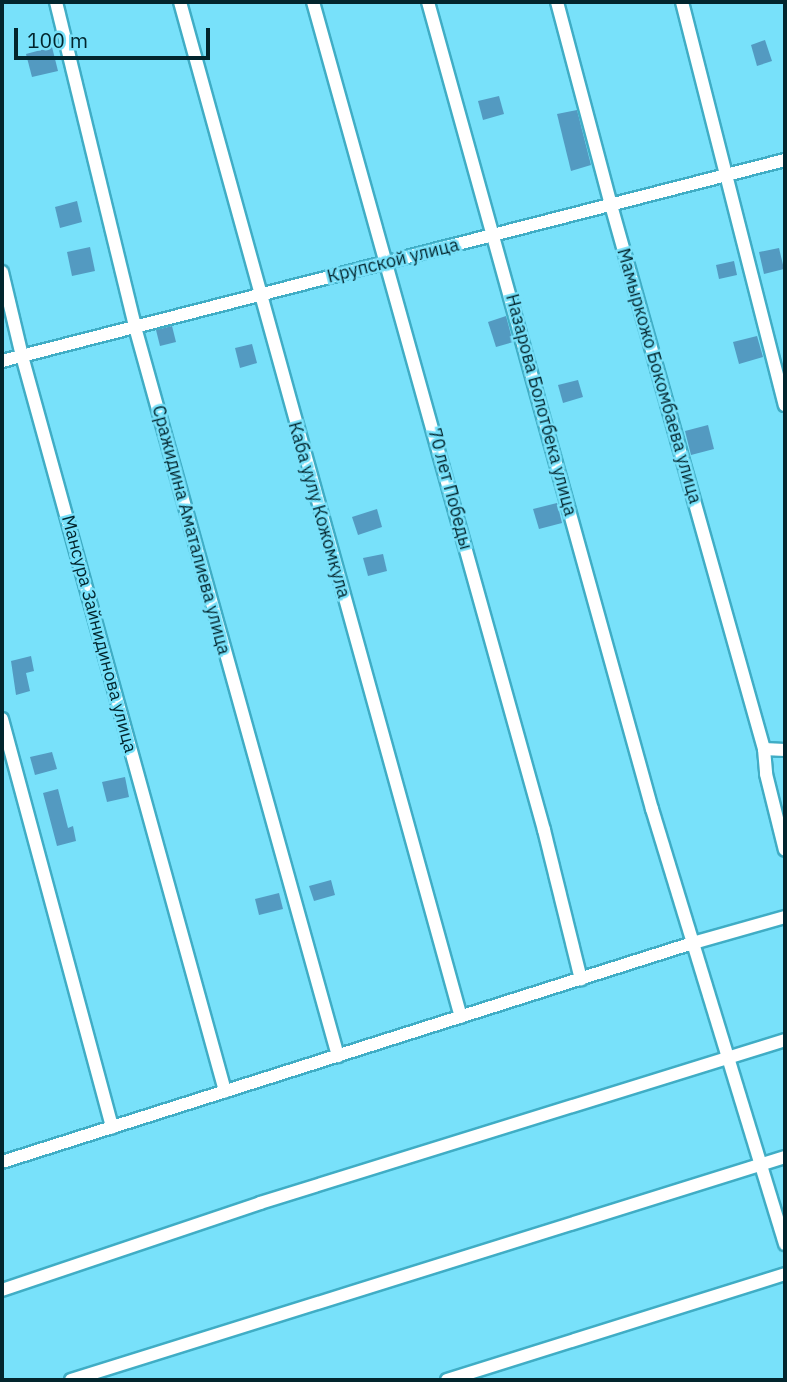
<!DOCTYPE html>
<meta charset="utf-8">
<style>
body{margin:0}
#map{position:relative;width:787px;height:1382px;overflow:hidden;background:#78e1fa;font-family:"IBM Plex Sans",sans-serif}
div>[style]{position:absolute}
.building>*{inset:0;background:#539ac1}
.roads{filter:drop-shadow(2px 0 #40adc5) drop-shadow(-2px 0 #40adc5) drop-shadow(0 2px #40adc5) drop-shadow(0 -2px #40adc5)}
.minor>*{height:12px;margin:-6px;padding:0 6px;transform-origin:6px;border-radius:6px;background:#fff}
span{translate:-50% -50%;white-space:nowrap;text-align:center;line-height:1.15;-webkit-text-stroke:5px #78e1fa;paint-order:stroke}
.street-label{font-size:18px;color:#02252d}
.frame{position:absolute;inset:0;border:4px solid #02252d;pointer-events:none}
.scale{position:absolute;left:14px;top:28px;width:196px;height:32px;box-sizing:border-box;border:4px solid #02252d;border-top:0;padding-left:9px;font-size:21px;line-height:24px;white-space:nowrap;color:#02252d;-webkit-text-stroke:5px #78e1fa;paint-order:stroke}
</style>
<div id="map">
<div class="building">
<div style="clip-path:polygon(765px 40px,772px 61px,757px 66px,751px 45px)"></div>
<div style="clip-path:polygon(52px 47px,58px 71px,32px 77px,26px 54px)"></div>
<div style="clip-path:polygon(499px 96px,504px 114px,483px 120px,478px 101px)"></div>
<div style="clip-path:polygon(577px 110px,591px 165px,571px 171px,557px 114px)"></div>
<div style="clip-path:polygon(77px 201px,82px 222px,60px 228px,55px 207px)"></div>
<div style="clip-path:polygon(90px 247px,95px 271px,72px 276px,67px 252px)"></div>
<div style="clip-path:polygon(779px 248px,784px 269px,764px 274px,759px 252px)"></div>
<div style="clip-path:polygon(734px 261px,737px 275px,719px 279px,716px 265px)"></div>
<div style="clip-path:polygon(506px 316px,513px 342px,496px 347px,488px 322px)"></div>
<div style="clip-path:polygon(172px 326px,176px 342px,160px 346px,156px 330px)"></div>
<div style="clip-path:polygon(757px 336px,763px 357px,739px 364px,733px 342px)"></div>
<div style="clip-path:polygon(252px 344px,257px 363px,240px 368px,235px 348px)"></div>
<div style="clip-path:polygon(578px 380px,583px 397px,563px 403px,558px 385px)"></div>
<div style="clip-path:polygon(708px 425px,714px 449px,691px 455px,685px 431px)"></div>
<div style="clip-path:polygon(557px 503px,562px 523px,539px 529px,533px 509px)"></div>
<div style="clip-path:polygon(377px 509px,382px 527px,358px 535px,352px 517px)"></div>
<div style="clip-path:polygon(383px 554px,387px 571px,368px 576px,363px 558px)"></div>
<div style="clip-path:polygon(31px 656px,34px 671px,26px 673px,30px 691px,16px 695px,11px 661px)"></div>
<div style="clip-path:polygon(52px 752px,57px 769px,35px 775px,30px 757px)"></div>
<div style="clip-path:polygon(125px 777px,129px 797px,107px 802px,102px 782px)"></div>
<div style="clip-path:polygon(58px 789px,68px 828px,73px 826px,76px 841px,57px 846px,43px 793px)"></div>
<div style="clip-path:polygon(331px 880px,335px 895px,314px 901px,309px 886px)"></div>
<div style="clip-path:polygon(279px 893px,283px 909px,259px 915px,255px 899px)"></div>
</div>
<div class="roads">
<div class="minor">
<div style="left:56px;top:2px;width:334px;rotate:76.3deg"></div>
<div style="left:135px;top:327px;width:757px;rotate:74.44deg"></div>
<div style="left:180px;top:2px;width:1053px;rotate:74.53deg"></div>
<div style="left:313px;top:2px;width:860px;rotate:74.41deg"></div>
<div style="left:544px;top:830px;width:154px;rotate:76.1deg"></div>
<div style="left:428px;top:2px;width:838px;rotate:74.49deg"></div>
<div style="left:652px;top:809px;width:455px;rotate:73deg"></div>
<div style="left:557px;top:2px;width:210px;rotate:75.1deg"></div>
<div style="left:611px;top:205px;width:565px;rotate:74.29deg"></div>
<div style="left:764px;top:749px;width:25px;rotate:85deg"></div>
<div style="left:766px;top:774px;width:78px;rotate:76deg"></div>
<div style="left:682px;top:2px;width:416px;rotate:75.7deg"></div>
<div style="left:2px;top:272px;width:86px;rotate:76.6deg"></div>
<div style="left:22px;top:356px;width:763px;rotate:74.56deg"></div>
<div style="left:2px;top:361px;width:808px;rotate:-14.4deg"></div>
<div style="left:2px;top:719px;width:423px;rotate:74.9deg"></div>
<div style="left:764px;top:749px;width:21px;rotate:3deg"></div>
<div style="left:2px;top:1162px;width:725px;rotate:-17.59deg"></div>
<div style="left:693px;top:943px;width:96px;rotate:-15.8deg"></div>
<div style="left:2px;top:1290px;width:272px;rotate:-18.6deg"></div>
<div style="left:260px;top:1203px;width:550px;rotate:-17.25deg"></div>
<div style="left:71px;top:1380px;width:748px;rotate:-17.34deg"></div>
<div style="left:447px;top:1380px;width:354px;rotate:-17.4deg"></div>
</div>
</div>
<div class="street-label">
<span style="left:393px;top:261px;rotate:-14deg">Крупской улица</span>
<span style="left:659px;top:376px;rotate:74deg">Мамыркожо Бокомбаева улица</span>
<span style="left:541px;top:405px;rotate:75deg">Назарова Болотбека улица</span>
<span style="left:450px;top:489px;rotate:75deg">70 лет Победы</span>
<span style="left:319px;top:510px;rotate:74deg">Каба уулу Кожомкула</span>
<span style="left:191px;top:530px;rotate:75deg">Сражидина Аматалиева улица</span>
<span style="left:99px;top:634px;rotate:75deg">Мансура Зайнидинова улица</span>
</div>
<div class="frame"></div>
<div class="scale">100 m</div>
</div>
